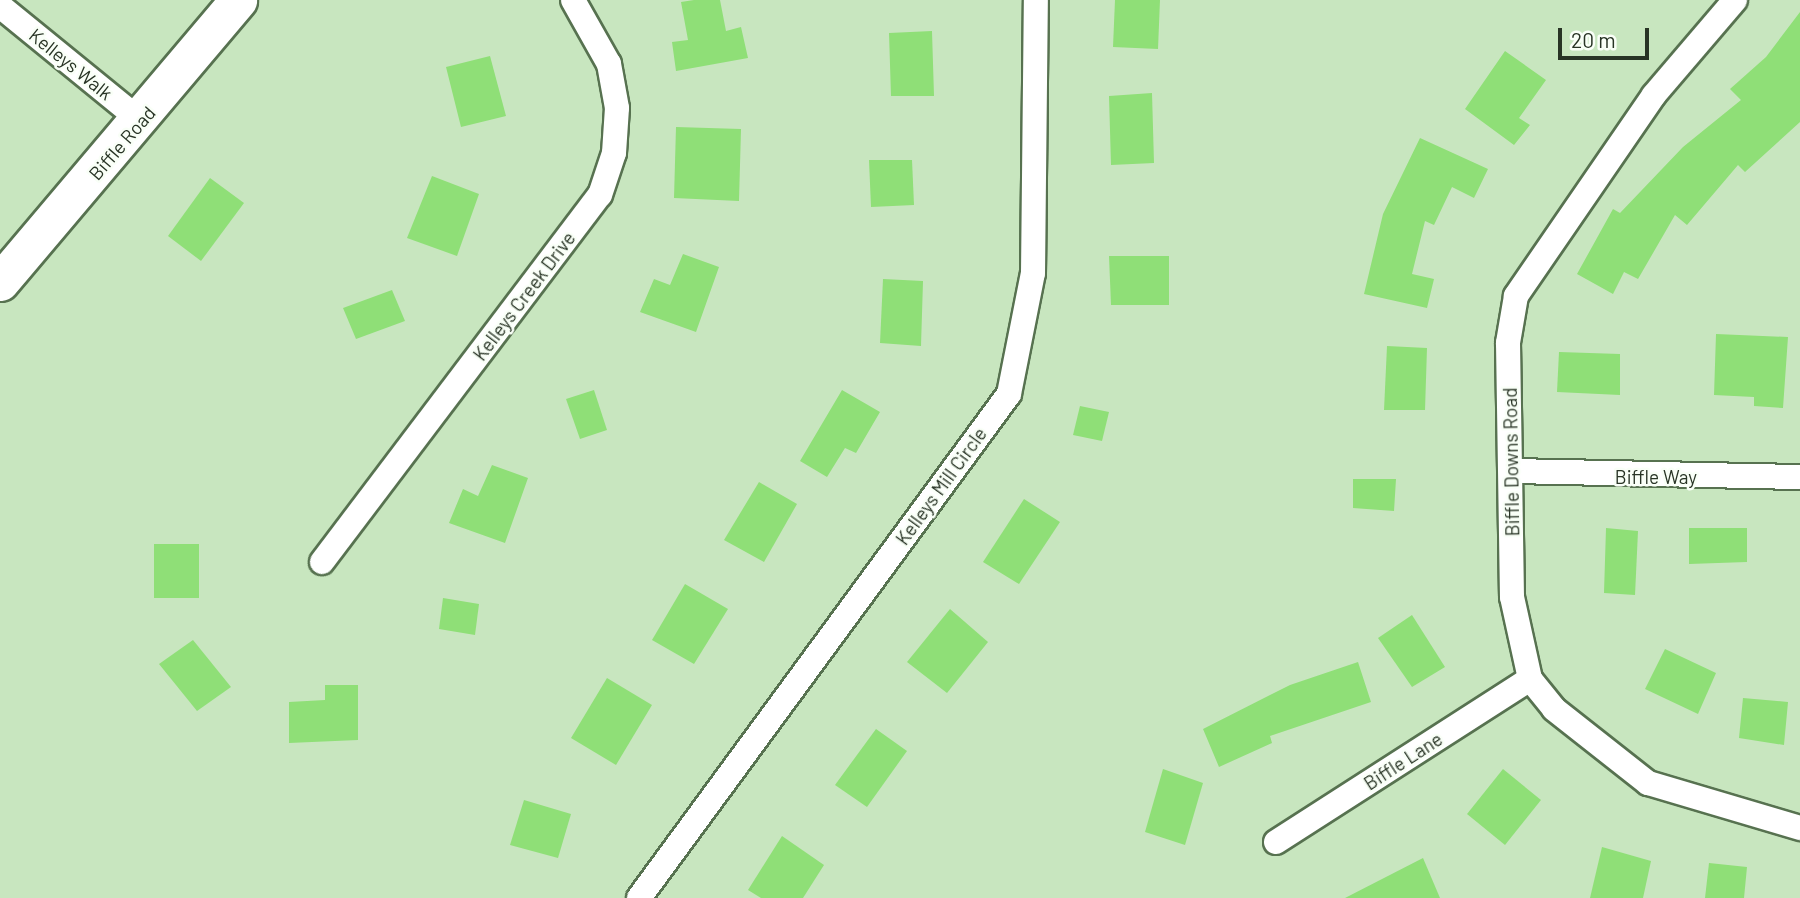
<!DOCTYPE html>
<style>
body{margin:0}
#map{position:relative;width:1800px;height:898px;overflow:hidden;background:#c8e6bf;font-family:Barlow,sans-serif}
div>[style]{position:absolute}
.building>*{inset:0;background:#8fdf77}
.roads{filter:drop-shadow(2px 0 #577250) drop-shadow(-2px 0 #577250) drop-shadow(0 2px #577250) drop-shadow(0 -2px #577250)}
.street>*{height:24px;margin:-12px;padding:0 12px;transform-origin:12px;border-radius:12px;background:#fff}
.secondary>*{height:37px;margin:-18.5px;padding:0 18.5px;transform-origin:18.5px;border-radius:18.5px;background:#fff}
span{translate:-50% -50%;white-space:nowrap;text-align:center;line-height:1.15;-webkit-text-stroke:5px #f9fff7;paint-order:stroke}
.street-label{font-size:19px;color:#283425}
.scale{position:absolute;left:1558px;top:28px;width:91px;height:32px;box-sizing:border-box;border:4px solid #283425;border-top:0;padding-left:9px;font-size:21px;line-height:24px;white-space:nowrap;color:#283425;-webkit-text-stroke:5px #f9fff7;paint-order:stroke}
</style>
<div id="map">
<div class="building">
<div style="clip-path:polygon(694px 0,720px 0,726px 31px,741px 27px,748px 58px,676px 71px,672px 42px,688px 40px,681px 2px)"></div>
<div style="clip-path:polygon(1115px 0,1160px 0,1158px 49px,1113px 47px)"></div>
<div style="clip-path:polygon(1800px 12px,1800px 122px,1745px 172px,1738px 165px,1687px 225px,1675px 215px,1638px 279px,1624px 272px,1613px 294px,1577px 274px,1613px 209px,1620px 213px,1683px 147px,1741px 100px,1730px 89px,1766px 57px)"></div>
<div style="clip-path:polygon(932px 31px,934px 96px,891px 96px,889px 33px)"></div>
<div style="clip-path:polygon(1505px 51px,1546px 80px,1519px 118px,1530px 125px,1514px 145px,1465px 109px)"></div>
<div style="clip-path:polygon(490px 56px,506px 116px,461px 127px,446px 67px)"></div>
<div style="clip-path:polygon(1152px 93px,1154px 163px,1111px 165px,1109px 96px)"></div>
<div style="clip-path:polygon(676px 127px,741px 129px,739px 201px,674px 198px)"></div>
<div style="clip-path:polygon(1420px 138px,1488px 169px,1474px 198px,1452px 187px,1434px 225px,1425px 221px,1412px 274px,1434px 279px,1427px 308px,1364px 294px,1383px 214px)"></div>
<div style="clip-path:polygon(869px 160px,912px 160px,914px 205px,871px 207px)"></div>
<div style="clip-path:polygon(432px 176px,479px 194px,457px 256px,407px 238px)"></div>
<div style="clip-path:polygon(210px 178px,244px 203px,201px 261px,168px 236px)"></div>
<div style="clip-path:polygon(683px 254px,719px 267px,696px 332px,640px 312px,654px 279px,670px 285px)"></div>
<div style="clip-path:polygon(1109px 256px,1169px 256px,1169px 305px,1111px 305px)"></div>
<div style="clip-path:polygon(883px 279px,923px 281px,921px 346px,880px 343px)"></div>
<div style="clip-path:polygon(392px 290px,405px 321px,356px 339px,343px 308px)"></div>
<div style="clip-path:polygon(1716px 334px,1788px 337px,1783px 408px,1754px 406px,1754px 397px,1714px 395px)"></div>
<div style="clip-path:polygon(1387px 346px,1427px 348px,1425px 410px,1384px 410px)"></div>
<div style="clip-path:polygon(1559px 352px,1620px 354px,1620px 395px,1557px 392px)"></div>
<div style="clip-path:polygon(594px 390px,607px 430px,580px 439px,566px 399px)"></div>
<div style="clip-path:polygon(842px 390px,880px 412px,856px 453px,845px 448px,827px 477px,800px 461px)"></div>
<div style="clip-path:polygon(1080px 406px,1109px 412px,1102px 441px,1073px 435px)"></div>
<div style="clip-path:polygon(492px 465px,528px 478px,505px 543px,449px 523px,463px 489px,478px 496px)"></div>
<div style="clip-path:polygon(1353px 479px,1396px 479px,1394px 511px,1353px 508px)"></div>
<div style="clip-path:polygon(759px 482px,797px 504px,764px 562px,724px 540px)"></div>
<div style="clip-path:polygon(1024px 499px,1060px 522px,1019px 584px,983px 562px)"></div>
<div style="clip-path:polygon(1606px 528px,1638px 531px,1635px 595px,1604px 593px)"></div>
<div style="clip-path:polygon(1689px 528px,1747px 528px,1747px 562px,1689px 564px)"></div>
<div style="clip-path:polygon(154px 544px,199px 544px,199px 598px,154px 598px)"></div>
<div style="clip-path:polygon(685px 584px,728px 609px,694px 664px,652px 640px)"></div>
<div style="clip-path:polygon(443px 598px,479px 604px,475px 635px,439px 629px)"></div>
<div style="clip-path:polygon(950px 609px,988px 642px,947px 693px,907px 662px)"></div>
<div style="clip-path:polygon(1412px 615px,1445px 667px,1412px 687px,1378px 638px)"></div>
<div style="clip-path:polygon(193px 640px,231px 687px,197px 711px,159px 664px)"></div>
<div style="clip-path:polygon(1665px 649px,1716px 673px,1698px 714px,1645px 689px)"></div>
<div style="clip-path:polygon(1358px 662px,1371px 702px,1270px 736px,1272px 743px,1219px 767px,1203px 729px,1290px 685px)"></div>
<div style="clip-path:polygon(607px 678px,652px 705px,616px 765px,571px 738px)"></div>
<div style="clip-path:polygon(325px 685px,358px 685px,358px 740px,289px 743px,289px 702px,325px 700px)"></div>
<div style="clip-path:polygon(1743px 698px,1788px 702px,1784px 745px,1739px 738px)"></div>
<div style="clip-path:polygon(876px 729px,907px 751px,867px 807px,835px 785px)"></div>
<div style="clip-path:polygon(1163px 769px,1203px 783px,1185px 845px,1145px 832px)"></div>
<div style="clip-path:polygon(1503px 769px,1541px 800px,1505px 845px,1467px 814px)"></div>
<div style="clip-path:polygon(524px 800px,571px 814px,558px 858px,510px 845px)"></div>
<div style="clip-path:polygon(782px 836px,824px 865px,803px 898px,761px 898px,748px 890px)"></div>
<div style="clip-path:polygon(1602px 847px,1651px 861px,1643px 898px,1590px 898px)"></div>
<div style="clip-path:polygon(1423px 858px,1440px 898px,1345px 898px)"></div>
<div style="clip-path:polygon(1709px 863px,1747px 867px,1744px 898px,1705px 898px)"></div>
</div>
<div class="roads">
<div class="street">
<div style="left:1735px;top:0;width:125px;rotate:130.5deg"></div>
<div style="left:1654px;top:95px;width:244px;rotate:124.5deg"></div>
<div style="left:1516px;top:296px;width:48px;rotate:99.7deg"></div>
<div style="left:1508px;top:343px;width:254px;rotate:89.1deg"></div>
<div style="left:1512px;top:597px;width:84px;rotate:77.6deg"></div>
<div style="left:1530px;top:679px;width:38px;rotate:51deg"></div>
<div style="left:1554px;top:709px;width:120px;rotate:38.2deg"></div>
<div style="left:1648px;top:783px;width:159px;rotate:16.5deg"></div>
<div style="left:0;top:6px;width:183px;rotate:39.2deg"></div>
<div style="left:1512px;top:471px;width:288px;rotate:1.2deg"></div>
<div style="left:322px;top:562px;width:460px;rotate:-52.9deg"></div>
<div style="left:600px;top:195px;width:44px;rotate:-71.6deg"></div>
<div style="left:614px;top:153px;width:45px;rotate:-86.2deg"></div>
<div style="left:617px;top:108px;width:45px;rotate:-100.3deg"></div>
<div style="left:609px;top:64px;width:73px;rotate:-119.4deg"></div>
<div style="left:1276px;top:842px;width:302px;rotate:-32.7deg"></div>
<div style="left:639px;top:898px;width:625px;rotate:-53.72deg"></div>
<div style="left:1009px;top:394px;width:123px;rotate:-78.8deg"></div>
<div style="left:1033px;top:273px;width:273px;rotate:-89.4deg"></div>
</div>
<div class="secondary">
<div style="left:0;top:282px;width:369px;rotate:-49.8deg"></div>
</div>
</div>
<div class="street-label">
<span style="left:71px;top:64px;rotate:39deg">Kelleys Walk</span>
<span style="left:122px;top:143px;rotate:-49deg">Biffle Road</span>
<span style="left:524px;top:296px;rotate:-53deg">Kelleys Creek Drive</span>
<span style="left:1511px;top:462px;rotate:-91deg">Biffle Downs Road</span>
<span style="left:1656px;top:477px">Biffle Way</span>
<span style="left:941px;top:486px;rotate:-54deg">Kelleys Mill Circle</span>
<span style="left:1403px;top:761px;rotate:-33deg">Biffle Lane</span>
</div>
<div class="scale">20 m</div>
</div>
